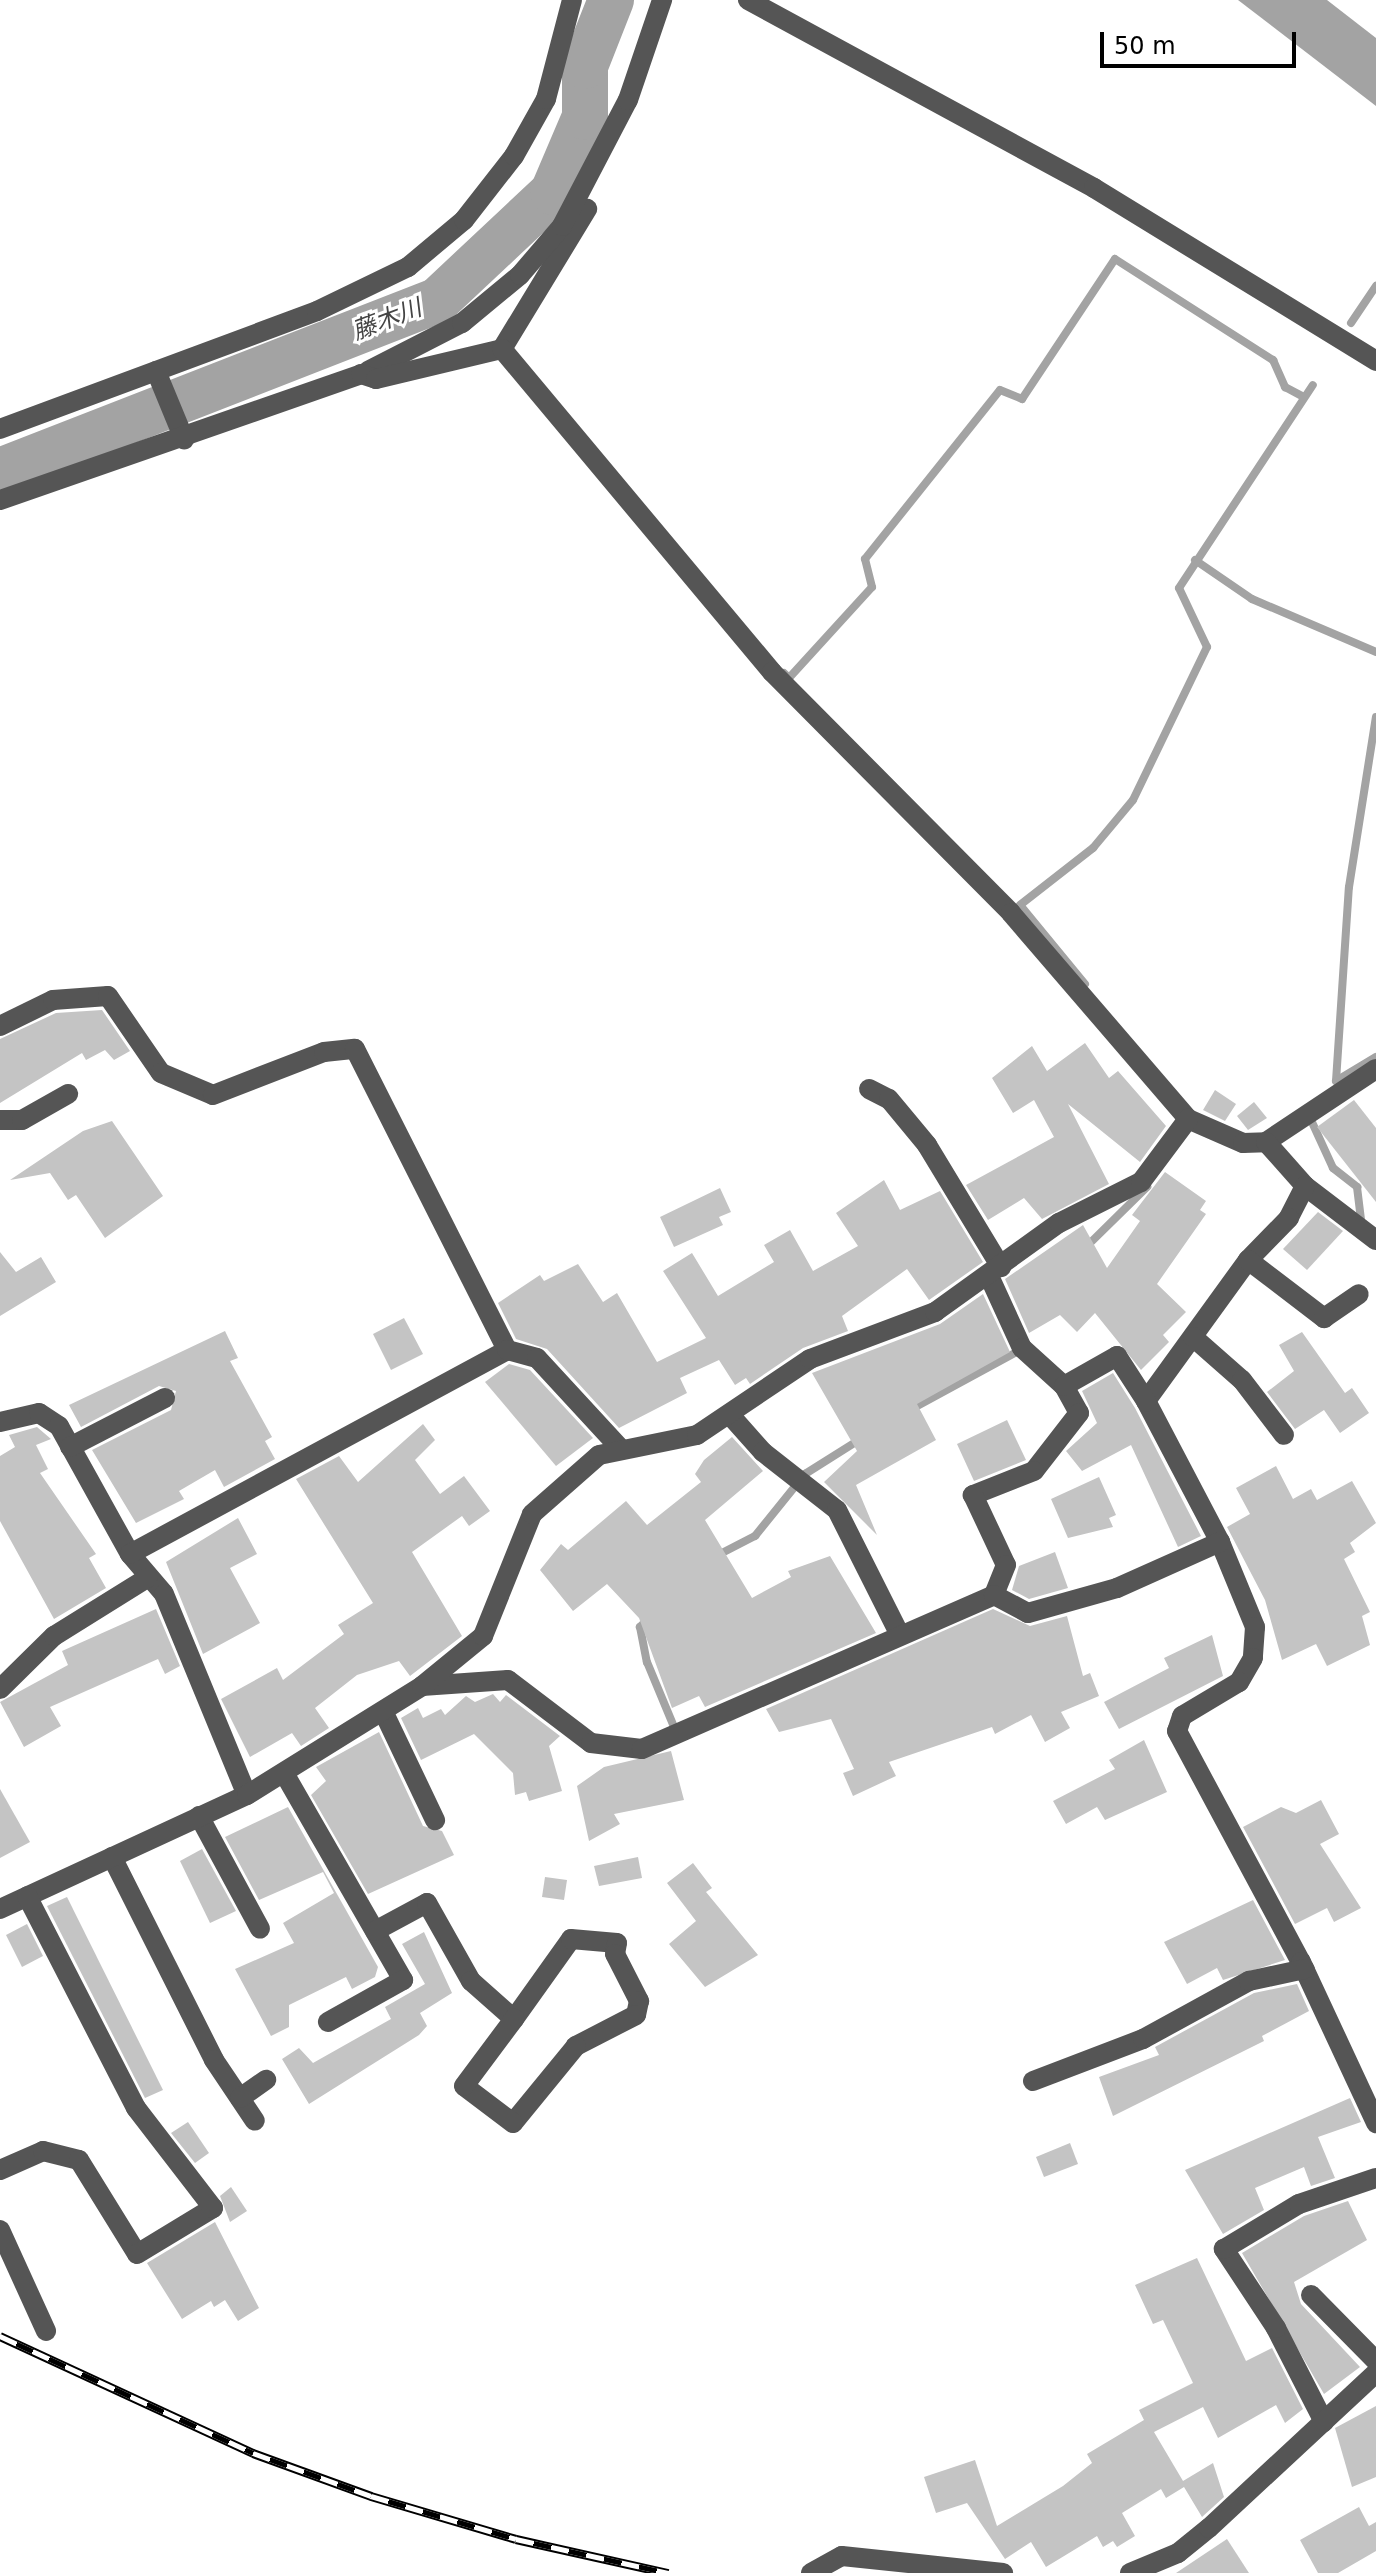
<!DOCTYPE html>
<meta charset="utf-8">
<style>
body{margin:0}
#map{position:relative;width:1376px;height:2573px;overflow:hidden;background:#fff;font-family:"DejaVu Sans","Noto Sans JP",sans-serif}
div>[style]{position:absolute}
.water>*{inset:0;background:#a3a3a3}
.stream>*{height:8px;margin:-4px;padding:0 4px;transform-origin:4px;border-radius:4px;background:#a3a3a3}
.river>*{height:46px;margin:-23px;padding:0 23px;transform-origin:23px;border-radius:23px;background:#a3a3a3}
.building>*{inset:0;background:#c4c4c4}
.minor>*{height:20px;margin:-10px;padding:0 10px;transform-origin:10px;border-radius:10px;background:#555}
.rail>*{height:9px;margin-top:-4.5px;transform-origin:0;background:repeating-linear-gradient(90deg,#fff 0 18px,#000 0 36px);box-sizing:border-box;border-block:2px solid #000}
span{translate:-50% -50%;white-space:nowrap;text-align:center;line-height:1.15;-webkit-text-stroke:6px #fff;paint-order:stroke}
.water-label{font-size:24px;color:#444;font-style:italic}
.scale{position:absolute;left:1100px;top:32px;width:196px;height:36px;box-sizing:border-box;border:4px solid #000;border-top:0;padding-left:10px;font-size:24px;line-height:28px;white-space:nowrap;color:#000;-webkit-text-stroke:6px #fff;paint-order:stroke}
</style>
<div id="map">
<div class="water">
<div style="clip-path:polygon(1238px 0,1327px 0,1376px 38px,1376px 106px)"></div>
</div>
<div class="stream">
<div style="left:1351px;top:323px;width:45px;rotate:-56deg"></div>
<div style="left:1195px;top:560px;width:69px;rotate:34.4deg"></div>
<div style="left:1252px;top:599px;width:135px;rotate:23.1deg"></div>
<div style="left:784px;top:673px;width:7px;rotate:45deg"></div>
<div style="left:789px;top:678px;width:123px;rotate:-47.6deg"></div>
<div style="left:872px;top:587px;width:29px;rotate:-104deg"></div>
<div style="left:865px;top:559px;width:216px;rotate:-51.4deg"></div>
<div style="left:1000px;top:390px;width:24px;rotate:22deg"></div>
<div style="left:1022px;top:399px;width:168px;rotate:-56.4deg"></div>
<div style="left:1115px;top:259px;width:188px;rotate:32.6deg"></div>
<div style="left:1273px;top:360px;width:30px;rotate:66deg"></div>
<div style="left:1285px;top:387px;width:21px;rotate:28deg"></div>
<div style="left:1085px;top:984px;width:102px;rotate:-129.4deg"></div>
<div style="left:1020px;top:905px;width:93px;rotate:-38deg"></div>
<div style="left:1093px;top:848px;width:62px;rotate:-50.2deg"></div>
<div style="left:1133px;top:800px;width:170px;rotate:-64.2deg"></div>
<div style="left:1207px;top:647px;width:65px;rotate:-115.4deg"></div>
<div style="left:1179px;top:588px;width:243px;rotate:-56.6deg"></div>
<div style="left:1336px;top:1081px;width:194px;rotate:-86.2deg"></div>
<div style="left:1349px;top:887px;width:172px;rotate:-81deg"></div>
<div style="left:1336px;top:1081px;width:47px;rotate:-31deg"></div>
<div style="left:1311px;top:1120px;width:53px;rotate:65.4deg"></div>
<div style="left:1333px;top:1168px;width:31px;rotate:38deg"></div>
<div style="left:1357px;top:1187px;width:32px;rotate:83deg"></div>
<div style="left:1086px;top:1247px;width:86px;rotate:-44.5deg"></div>
<div style="left:908px;top:1411px;width:122px;rotate:-28.5deg"></div>
<div style="left:718px;top:1555px;width:42px;rotate:-27.2deg"></div>
<div style="left:755px;top:1536px;width:80px;rotate:-51.1deg"></div>
<div style="left:805px;top:1474px;width:64px;rotate:-32.2deg"></div>
<div style="left:649px;top:1618px;width:13px;rotate:135deg"></div>
<div style="left:640px;top:1627px;width:36px;rotate:79deg"></div>
<div style="left:647px;top:1662px;width:70px;rotate:67.4deg"></div>
</div>
<div class="river">
<div style="left:0;top:471px;width:469px;rotate:-21.3deg"></div>
<div style="left:437px;top:301px;width:159px;rotate:-43.2deg"></div>
<div style="left:553px;top:192px;width:82px;rotate:-66.9deg"></div>
<div style="left:585px;top:117px;width:51px;rotate:-90deg"></div>
<div style="left:585px;top:66px;width:71px;rotate:-68.5deg"></div>
</div>
<div class="building">
<div style="clip-path:polygon(102px 1010px,130px 1051px,114px 1060px,105px 1050px,86px 1060px,82px 1053px,0 1103px,0 1039px,56px 1013px)"></div>
<div style="clip-path:polygon(1085px 1043px,1109px 1078px,1118px 1071px,1166px 1126px,1140px 1162px,1068px 1104px,1109px 1184px,1042px 1219px,1024px 1198px,988px 1220px,966px 1185px,1054px 1137px,1034px 1100px,1013px 1113px,992px 1078px,1032px 1046px,1047px 1071px)"></div>
<div style="clip-path:polygon(1215px 1090px,1236px 1104px,1225px 1121px,1203px 1110px)"></div>
<div style="clip-path:polygon(1354px 1100px,1376px 1128px,1376px 1202px,1317px 1127px)"></div>
<div style="clip-path:polygon(1254px 1102px,1267px 1118px,1248px 1130px,1237px 1116px)"></div>
<div style="clip-path:polygon(112px 1121px,163px 1196px,105px 1238px,76px 1195px,68px 1200px,50px 1173px,10px 1180px,83px 1131px)"></div>
<div style="clip-path:polygon(1165px 1172px,1206px 1201px,1200px 1210px,1206px 1214px,1157px 1284px,1186px 1312px,1163px 1335px,1169px 1342px,1141px 1370px,1095px 1313px,1077px 1332px,1060px 1315px,1029px 1333px,1005px 1279px,1083px 1225px,1107px 1268px,1140px 1221px,1132px 1215px)"></div>
<div style="clip-path:polygon(884px 1180px,900px 1210px,940px 1191px,983px 1262px,929px 1300px,907px 1269px,842px 1316px,848px 1331px,803px 1348px,750px 1384px,746px 1378px,735px 1385px,719px 1360px,680px 1378px,687px 1393px,619px 1428px,547px 1349px,516px 1339px,498px 1303px,540px 1275px,544px 1281px,578px 1264px,603px 1302px,617px 1293px,657px 1362px,706px 1338px,663px 1271px,692px 1253px,718px 1296px,774px 1262px,764px 1245px,790px 1230px,813px 1271px,858px 1246px,836px 1213px)"></div>
<div style="clip-path:polygon(720px 1188px,731px 1212px,719px 1217px,723px 1225px,674px 1247px,660px 1217px)"></div>
<div style="clip-path:polygon(1318px 1212px,1343px 1231px,1307px 1270px,1283px 1249px)"></div>
<div style="clip-path:polygon(0 1252px,16px 1272px,41px 1257px,56px 1282px,0 1316px)"></div>
<div style="clip-path:polygon(983px 1294px,1010px 1352px,917px 1404px,936px 1440px,856px 1485px,877px 1535px,824px 1482px,857px 1451px,812px 1373px,940px 1324px)"></div>
<div style="clip-path:polygon(404px 1318px,423px 1354px,391px 1370px,373px 1334px)"></div>
<div style="clip-path:polygon(225px 1331px,238px 1358px,230px 1361px,272px 1437px,265px 1441px,275px 1459px,224px 1487px,215px 1470px,179px 1491px,184px 1499px,136px 1523px,92px 1450px,171px 1410px,176px 1391px,159px 1386px,81px 1427px,69px 1405px)"></div>
<div style="clip-path:polygon(1302px 1332px,1345px 1393px,1352px 1388px,1369px 1413px,1340px 1433px,1324px 1410px,1295px 1429px,1267px 1392px,1294px 1371px,1279px 1345px)"></div>
<div style="clip-path:polygon(509px 1364px,530px 1370px,593px 1438px,556px 1466px,485px 1382px)"></div>
<div style="clip-path:polygon(1113px 1373px,1135px 1408px,1201px 1536px,1178px 1547px,1131px 1445px,1082px 1471px,1066px 1451px,1097px 1423px,1082px 1391px)"></div>
<div style="clip-path:polygon(1007px 1420px,1026px 1460px,974px 1481px,957px 1444px)"></div>
<div style="clip-path:polygon(423px 1424px,435px 1440px,415px 1460px,440px 1494px,464px 1476px,490px 1511px,469px 1526px,462px 1516px,412px 1552px,462px 1636px,410px 1676px,399px 1661px,357px 1675px,315px 1708px,329px 1728px,301px 1746px,292px 1733px,250px 1757px,221px 1699px,277px 1668px,283px 1680px,344px 1634px,338px 1625px,373px 1603px,296px 1479px,339px 1456px,358px 1482px)"></div>
<div style="clip-path:polygon(37px 1427px,51px 1439px,36px 1445px,48px 1469px,40px 1473px,96px 1554px,89px 1558px,106px 1588px,54px 1619px,0 1521px,0 1456px,15px 1447px,9px 1435px)"></div>
<div style="clip-path:polygon(732px 1437px,763px 1471px,705px 1520px,752px 1598px,791px 1577px,788px 1571px,830px 1556px,876px 1633px,705px 1707px,699px 1696px,672px 1708px,639px 1618px,607px 1584px,573px 1611px,540px 1570px,561px 1544px,568px 1550px,626px 1501px,647px 1525px,701px 1482px,695px 1474px,704px 1460px)"></div>
<div style="clip-path:polygon(1276px 1466px,1293px 1499px,1311px 1489px,1317px 1500px,1352px 1481px,1376px 1523px,1350px 1543px,1355px 1552px,1344px 1559px,1370px 1612px,1362px 1616px,1370px 1645px,1327px 1666px,1316px 1644px,1282px 1660px,1265px 1600px,1227px 1527px,1250px 1514px,1236px 1488px)"></div>
<div style="clip-path:polygon(1099px 1477px,1116px 1515px,1109px 1518px,1113px 1527px,1068px 1538px,1051px 1499px)"></div>
<div style="clip-path:polygon(238px 1518px,257px 1554px,230px 1568px,260px 1623px,203px 1654px,166px 1562px)"></div>
<div style="clip-path:polygon(1055px 1552px,1068px 1588px,1029px 1599px,1012px 1590px,1019px 1566px)"></div>
<div style="clip-path:polygon(156px 1609px,180px 1666px,165px 1674px,158px 1659px,50px 1707px,61px 1726px,24px 1747px,0 1702px,68px 1665px,62px 1651px)"></div>
<div style="clip-path:polygon(993px 1609px,1030px 1626px,1067px 1616px,1083px 1676px,1090px 1673px,1099px 1696px,1061px 1712px,1070px 1728px,1045px 1742px,1031px 1715px,995px 1734px,992px 1727px,889px 1762px,896px 1776px,853px 1796px,843px 1773px,854px 1769px,831px 1719px,779px 1732px,766px 1709px)"></div>
<div style="clip-path:polygon(1212px 1635px,1223px 1676px,1119px 1729px,1104px 1702px,1169px 1668px,1164px 1658px)"></div>
<div style="clip-path:polygon(493px 1694px,500px 1702px,506px 1695px,560px 1736px,549px 1746px,562px 1791px,529px 1801px,526px 1792px,515px 1795px,513px 1773px,474px 1734px,421px 1760px,401px 1718px,418px 1708px,423px 1718px,441px 1709px,445px 1715px,466px 1696px,475px 1702px)"></div>
<div style="clip-path:polygon(379px 1732px,423px 1826px,442px 1831px,454px 1855px,368px 1894px,311px 1795px,326px 1781px,316px 1767px)"></div>
<div style="clip-path:polygon(1144px 1740px,1167px 1792px,1105px 1820px,1097px 1807px,1066px 1824px,1053px 1801px,1115px 1769px,1109px 1760px)"></div>
<div style="clip-path:polygon(671px 1751px,684px 1800px,614px 1814px,620px 1824px,589px 1841px,577px 1786px,604px 1767px)"></div>
<div style="clip-path:polygon(0 1789px,30px 1842px,0 1858px)"></div>
<div style="clip-path:polygon(1321px 1800px,1339px 1834px,1320px 1844px,1361px 1908px,1334px 1922px,1327px 1908px,1295px 1924px,1243px 1827px,1281px 1807px,1296px 1813px)"></div>
<div style="clip-path:polygon(288px 1807px,378px 1967px,375px 1977px,352px 1989px,346px 1977px,289px 2005px,289px 2027px,271px 2036px,235px 1969px,294px 1943px,283px 1923px,334px 1893px,323px 1872px,259px 1900px,225px 1837px)"></div>
<div style="clip-path:polygon(202px 1849px,236px 1911px,210px 1923px,180px 1861px)"></div>
<div style="clip-path:polygon(638px 1857px,642px 1878px,599px 1886px,594px 1866px)"></div>
<div style="clip-path:polygon(693px 1863px,712px 1888px,706px 1892px,758px 1955px,705px 1987px,669px 1944px,696px 1921px,667px 1883px)"></div>
<div style="clip-path:polygon(545px 1877px,567px 1880px,564px 1900px,542px 1897px)"></div>
<div style="clip-path:polygon(67px 1897px,163px 2090px,145px 2098px,47px 1906px)"></div>
<div style="clip-path:polygon(1253px 1900px,1285px 1960px,1223px 1980px,1217px 1968px,1187px 1984px,1164px 1942px)"></div>
<div style="clip-path:polygon(27px 1924px,43px 1956px,22px 1967px,6px 1935px)"></div>
<div style="clip-path:polygon(424px 1932px,452px 1993px,420px 2013px,427px 2026px,419px 2035px,309px 2104px,282px 2059px,299px 2048px,313px 2063px,391px 2019px,385px 2007px,425px 1984px,402px 1944px)"></div>
<div style="clip-path:polygon(1297px 1984px,1309px 2011px,1262px 2036px,1264px 2041px,1113px 2116px,1099px 2077px,1159px 2055px,1155px 2047px,1254px 1993px)"></div>
<div style="clip-path:polygon(1350px 2098px,1361px 2122px,1318px 2137px,1335px 2178px,1311px 2186px,1304px 2167px,1255px 2188px,1264px 2210px,1223px 2234px,1185px 2170px)"></div>
<div style="clip-path:polygon(188px 2122px,209px 2153px,195px 2163px,171px 2133px)"></div>
<div style="clip-path:polygon(1070px 2143px,1078px 2164px,1044px 2177px,1036px 2157px)"></div>
<div style="clip-path:polygon(231px 2187px,247px 2211px,230px 2222px,220px 2196px)"></div>
<div style="clip-path:polygon(1348px 2201px,1367px 2240px,1294px 2282px,1301px 2304px,1360px 2367px,1324px 2394px,1242px 2253px,1304px 2216px)"></div>
<div style="clip-path:polygon(215px 2222px,259px 2308px,238px 2321px,225px 2300px,214px 2307px,211px 2301px,182px 2319px,147px 2263px)"></div>
<div style="clip-path:polygon(1197px 2258px,1246px 2361px,1272px 2348px,1303px 2409px,1285px 2423px,1276px 2405px,1218px 2438px,1203px 2407px,1154px 2432px,1183px 2481px,1213px 2463px,1224px 2497px,1202px 2517px,1184px 2487px,1166px 2498px,1161px 2489px,1122px 2513px,1135px 2536px,1117px 2547px,1113px 2541px,1103px 2547px,1097px 2536px,1046px 2567px,1031px 2542px,1005px 2559px,967px 2503px,936px 2513px,924px 2477px,975px 2460px,997px 2526px,1063px 2486px,1092px 2463px,1087px 2454px,1144px 2420px,1139px 2410px,1193px 2383px,1163px 2320px,1153px 2324px,1135px 2285px)"></div>
<div style="clip-path:polygon(1376px 2406px,1376px 2477px,1352px 2487px,1335px 2428px)"></div>
<div style="clip-path:polygon(1359px 2507px,1369px 2526px,1376px 2522px,1376px 2551px,1338px 2573px,1318px 2573px,1300px 2540px)"></div>
<div style="clip-path:polygon(1227px 2539px,1249px 2573px,1176px 2573px)"></div>
</div>
<div class="minor">
<div style="left:748px;top:0;width:394px;rotate:28.5deg"></div>
<div style="left:1094px;top:188px;width:331px;rotate:31.5deg"></div>
<div style="left:502px;top:349px;width:164px;rotate:-58.7deg"></div>
<div style="left:156px;top:371px;width:74px;rotate:67.6deg"></div>
<div style="left:368px;top:371px;width:106px;rotate:-27.1deg"></div>
<div style="left:462px;top:323px;width:75px;rotate:-39.6deg"></div>
<div style="left:520px;top:275px;width:65px;rotate:-49.4deg"></div>
<div style="left:562px;top:226px;width:142px;rotate:-62.4deg"></div>
<div style="left:628px;top:100px;width:106px;rotate:-71.2deg"></div>
<div style="left:0;top:429px;width:338px;rotate:-20.4deg"></div>
<div style="left:317px;top:311px;width:101px;rotate:-25.8deg"></div>
<div style="left:408px;top:267px;width:73px;rotate:-40deg"></div>
<div style="left:464px;top:220px;width:81px;rotate:-52deg"></div>
<div style="left:514px;top:156px;width:65px;rotate:-60.7deg"></div>
<div style="left:546px;top:99px;width:102px;rotate:-75.3deg"></div>
<div style="left:0;top:500px;width:382px;rotate:-19.2deg"></div>
<div style="left:361px;top:374px;width:16px;rotate:18deg"></div>
<div style="left:376px;top:379px;width:130px;rotate:-13.4deg"></div>
<div style="left:502px;top:349px;width:421px;rotate:50.1deg"></div>
<div style="left:772px;top:672px;width:339px;rotate:45.2deg"></div>
<div style="left:1011px;top:913px;width:272px;rotate:49.3deg"></div>
<div style="left:1188px;top:1119px;width:60px;rotate:23.6deg"></div>
<div style="left:1243px;top:1143px;width:23px;rotate:-2deg"></div>
<div style="left:1266px;top:1142px;width:132px;rotate:-33.6deg"></div>
<div style="left:0;top:1026px;width:59px;rotate:-26.1deg"></div>
<div style="left:53px;top:1000px;width:55px;rotate:-4.2deg"></div>
<div style="left:108px;top:996px;width:93px;rotate:55.5deg"></div>
<div style="left:161px;top:1073px;width:56px;rotate:22.9deg"></div>
<div style="left:213px;top:1095px;width:119px;rotate:-21.2deg"></div>
<div style="left:324px;top:1052px;width:31px;rotate:-6deg"></div>
<div style="left:355px;top:1049px;width:337px;rotate:63.2deg"></div>
<div style="left:869px;top:1089px;width:22px;rotate:27deg"></div>
<div style="left:889px;top:1099px;width:60px;rotate:50.4deg"></div>
<div style="left:927px;top:1145px;width:143px;rotate:58.8deg"></div>
<div style="left:0;top:1120px;width:22px"></div>
<div style="left:22px;top:1120px;width:53px;rotate:-29.5deg"></div>
<div style="left:1266px;top:1142px;width:59px;rotate:48.4deg"></div>
<div style="left:1305px;top:1186px;width:89px;rotate:37.3deg"></div>
<div style="left:1305px;top:1186px;width:36px;rotate:117deg"></div>
<div style="left:1289px;top:1218px;width:59px;rotate:134.3deg"></div>
<div style="left:1248px;top:1260px;width:174px;rotate:125.9deg"></div>
<div style="left:1146px;top:1401px;width:159px;rotate:62.3deg"></div>
<div style="left:1220px;top:1542px;width:92px;rotate:67.6deg"></div>
<div style="left:1255px;top:1627px;width:31px;rotate:94deg"></div>
<div style="left:1253px;top:1658px;width:28px;rotate:120deg"></div>
<div style="left:1239px;top:1682px;width:66px;rotate:149.2deg"></div>
<div style="left:1182px;top:1716px;width:16px;rotate:108deg"></div>
<div style="left:1177px;top:1731px;width:262px;rotate:61.8deg"></div>
<div style="left:1301px;top:1962px;width:178px;rotate:65deg"></div>
<div style="left:1248px;top:1260px;width:96px;rotate:37.3deg"></div>
<div style="left:1324px;top:1318px;width:42px;rotate:-34.4deg"></div>
<div style="left:989px;top:1276px;width:79px;rotate:65.4deg"></div>
<div style="left:1022px;top:1348px;width:57px;rotate:42.1deg"></div>
<div style="left:1064px;top:1386px;width:31px;rotate:61deg"></div>
<div style="left:1079px;top:1413px;width:73px;rotate:127.8deg"></div>
<div style="left:1034px;top:1471px;width:66px;rotate:158.5deg"></div>
<div style="left:973px;top:1495px;width:77px;rotate:64.8deg"></div>
<div style="left:1006px;top:1565px;width:32px;rotate:112deg"></div>
<div style="left:1193px;top:1337px;width:65px;rotate:41.3deg"></div>
<div style="left:1242px;top:1380px;width:69px;rotate:52.6deg"></div>
<div style="left:1064px;top:1386px;width:61px;rotate:-29.5deg"></div>
<div style="left:1117px;top:1356px;width:54px;rotate:57.2deg"></div>
<div style="left:730px;top:1415px;width:50px;rotate:48.3deg"></div>
<div style="left:763px;top:1452px;width:94px;rotate:38.1deg"></div>
<div style="left:837px;top:1510px;width:140px;rotate:63.3deg"></div>
<div style="left:0;top:1422px;width:40px;rotate:-13deg"></div>
<div style="left:39px;top:1413px;width:24px;rotate:33deg"></div>
<div style="left:59px;top:1426px;width:146px;rotate:61deg"></div>
<div style="left:130px;top:1554px;width:52px;rotate:49.6deg"></div>
<div style="left:164px;top:1594px;width:217px;rotate:67.6deg"></div>
<div style="left:70px;top:1447px;width:107px;rotate:-27.3deg"></div>
<div style="left:130px;top:1554px;width:429px;rotate:-28.4deg"></div>
<div style="left:507px;top:1350px;width:31px;rotate:15deg"></div>
<div style="left:537px;top:1358px;width:121px;rotate:47.3deg"></div>
<div style="left:422px;top:1686px;width:86px;rotate:-4deg"></div>
<div style="left:508px;top:1680px;width:104px;rotate:37.2deg"></div>
<div style="left:591px;top:1743px;width:51px;rotate:6.7deg"></div>
<div style="left:642px;top:1749px;width:384px;rotate:-23.6deg"></div>
<div style="left:994px;top:1595px;width:38px;rotate:28deg"></div>
<div style="left:1028px;top:1613px;width:92px;rotate:-15.7deg"></div>
<div style="left:1117px;top:1588px;width:113px;rotate:-24.1deg"></div>
<div style="left:0;top:1689px;width:76px;rotate:-44.5deg"></div>
<div style="left:54px;top:1636px;width:110px;rotate:-31.9deg"></div>
<div style="left:383px;top:1711px;width:121px;rotate:64.5deg"></div>
<div style="left:284px;top:1773px;width:239px;rotate:60.1deg"></div>
<div style="left:403px;top:1980px;width:86px;rotate:150.8deg"></div>
<div style="left:199px;top:1816px;width:128px;rotate:61.6deg"></div>
<div style="left:112px;top:1857px;width:227px;rotate:63.3deg"></div>
<div style="left:214px;top:2060px;width:73px;rotate:56.1deg"></div>
<div style="left:0;top:1909px;width:272px;rotate:-24.8deg"></div>
<div style="left:247px;top:1795px;width:206px;rotate:-31.9deg"></div>
<div style="left:422px;top:1686px;width:79px;rotate:-39.3deg"></div>
<div style="left:483px;top:1636px;width:131px;rotate:-68.1deg"></div>
<div style="left:532px;top:1514px;width:89px;rotate:-41.4deg"></div>
<div style="left:599px;top:1455px;width:100px;rotate:-11.5deg"></div>
<div style="left:697px;top:1435px;width:136px;rotate:-33.9deg"></div>
<div style="left:810px;top:1359px;width:134px;rotate:-20.6deg"></div>
<div style="left:935px;top:1312px;width:153px;rotate:-35.7deg"></div>
<div style="left:1059px;top:1223px;width:92px;rotate:-26.6deg"></div>
<div style="left:1141px;top:1182px;width:79px;rotate:-53.3deg"></div>
<div style="left:375px;top:1931px;width:59px;rotate:-28.3deg"></div>
<div style="left:427px;top:1903px;width:90px;rotate:60.6deg"></div>
<div style="left:471px;top:1981px;width:57px;rotate:41.5deg"></div>
<div style="left:514px;top:2019px;width:98px;rotate:-54.5deg"></div>
<div style="left:571px;top:1939px;width:46px;rotate:5deg"></div>
<div style="left:617px;top:1943px;width:11px;rotate:100deg"></div>
<div style="left:615px;top:1954px;width:53px;rotate:62.9deg"></div>
<div style="left:639px;top:2001px;width:14px;rotate:102deg"></div>
<div style="left:636px;top:2015px;width:68px;rotate:152.7deg"></div>
<div style="left:576px;top:2046px;width:99px;rotate:129.3deg"></div>
<div style="left:513px;top:2123px;width:61px;rotate:-142.9deg"></div>
<div style="left:464px;top:2086px;width:84px;rotate:-53.3deg"></div>
<div style="left:1033px;top:2081px;width:118px;rotate:-20.9deg"></div>
<div style="left:1143px;top:2039px;width:121px;rotate:-28.7deg"></div>
<div style="left:1249px;top:1981px;width:57px;rotate:-12.1deg"></div>
<div style="left:240px;top:2098px;width:32px;rotate:-35deg"></div>
<div style="left:0;top:2170px;width:47px;rotate:-23.8deg"></div>
<div style="left:43px;top:2151px;width:37px;rotate:14deg"></div>
<div style="left:79px;top:2160px;width:110px;rotate:58.3deg"></div>
<div style="left:137px;top:2254px;width:89px;rotate:-31.2deg"></div>
<div style="left:213px;top:2208px;width:126px;rotate:-127.6deg"></div>
<div style="left:136px;top:2108px;width:238px;rotate:-117.2deg"></div>
<div style="left:0;top:2230px;width:111px;rotate:65.5deg"></div>
<div style="left:1311px;top:2295px;width:93px;rotate:45.4deg"></div>
<div style="left:1324px;top:2422px;width:106px;rotate:-117.1deg"></div>
<div style="left:1276px;top:2328px;width:95px;rotate:-123.4deg"></div>
<div style="left:1224px;top:2249px;width:87px;rotate:-31deg"></div>
<div style="left:1299px;top:2204px;width:81px;rotate:-18.7deg"></div>
<div style="left:811px;top:2573px;width:35px;rotate:-29deg"></div>
<div style="left:842px;top:2556px;width:162px;rotate:6deg"></div>
<div style="left:1130px;top:2573px;width:52px;rotate:-22.6deg"></div>
<div style="left:1178px;top:2553px;width:40px;rotate:-39deg"></div>
<div style="left:1209px;top:2528px;width:228px;rotate:-42.9deg"></div>
</div>
<div class="rail">
<div style="left:0;top:2336px;width:279px;rotate:24.8deg"></div>
<div style="left:253px;top:2453px;width:126px;rotate:20deg"></div>
<div style="left:371px;top:2496px;width:151px;rotate:16.5deg"></div>
<div style="left:516px;top:2539px;width:156px;rotate:12.6deg"></div>
</div>
<div class="water-label">
<span style="left:387px;top:320px;rotate:-21deg">藤木川</span>
</div>
<div class="scale">50 m</div>
</div>
